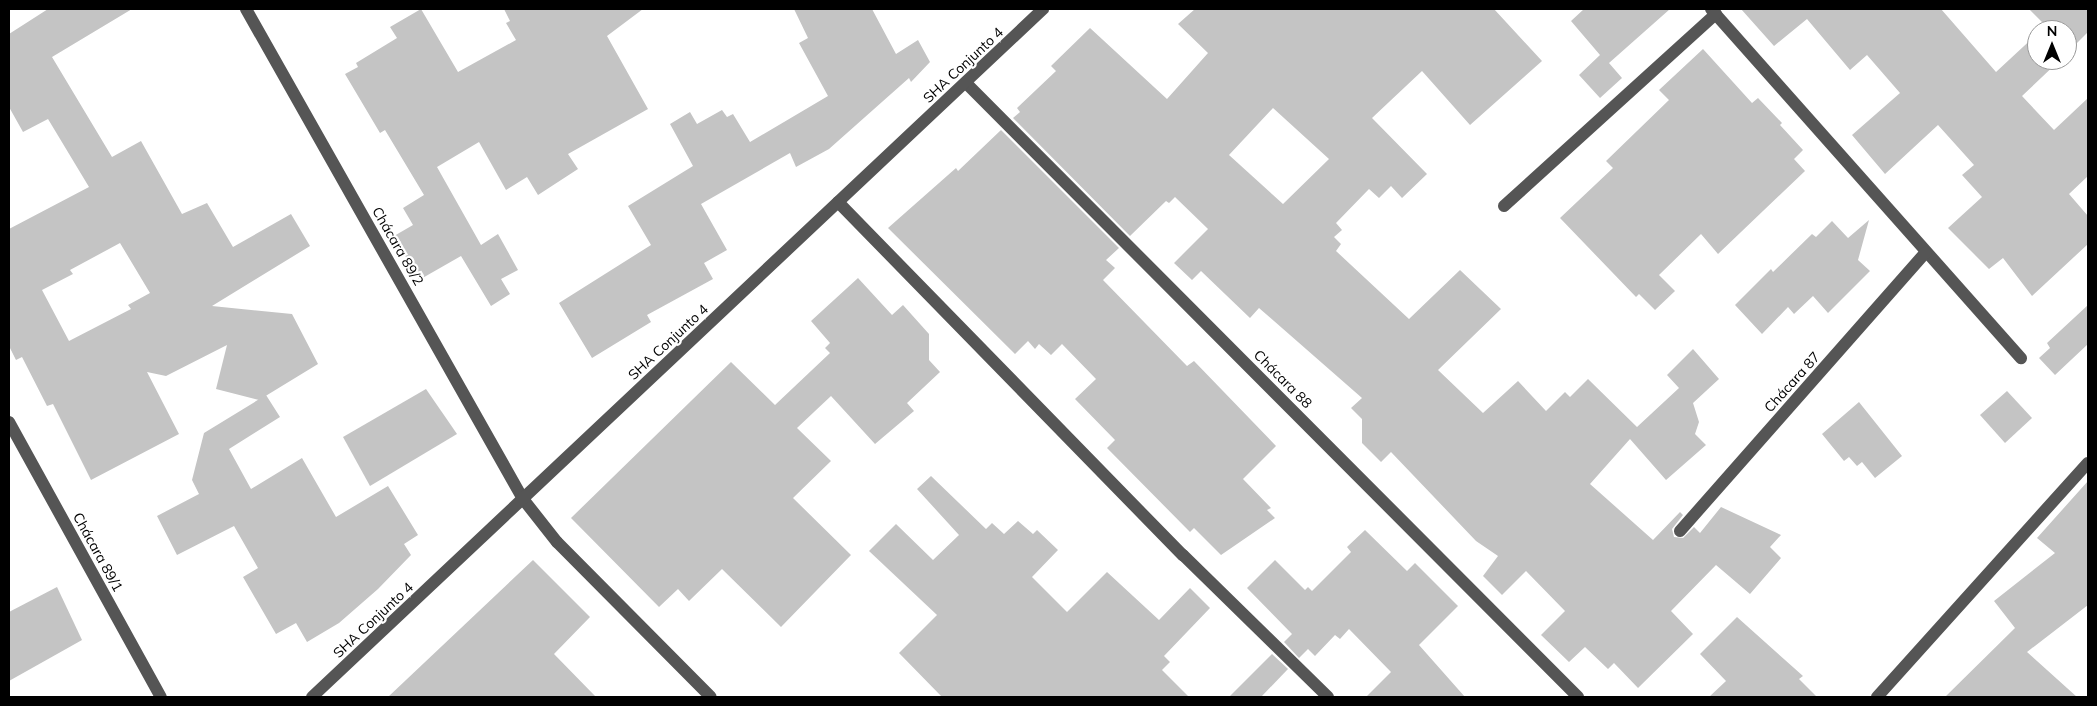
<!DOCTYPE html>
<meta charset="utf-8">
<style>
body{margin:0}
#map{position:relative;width:2097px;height:706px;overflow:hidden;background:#fff;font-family:Mulish,sans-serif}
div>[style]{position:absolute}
.building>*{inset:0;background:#c4c4c4}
.minor>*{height:12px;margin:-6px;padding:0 6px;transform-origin:6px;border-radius:6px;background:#555}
span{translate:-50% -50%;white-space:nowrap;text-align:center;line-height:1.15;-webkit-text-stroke:4.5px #fff;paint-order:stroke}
.street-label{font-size:14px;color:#000}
.frame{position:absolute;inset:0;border:10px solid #000;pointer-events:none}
.north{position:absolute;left:2027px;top:20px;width:50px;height:50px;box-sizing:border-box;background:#fff;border:1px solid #999;border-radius:50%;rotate:0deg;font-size:14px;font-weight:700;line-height:20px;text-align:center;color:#000}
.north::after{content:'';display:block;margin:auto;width:18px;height:22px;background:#000;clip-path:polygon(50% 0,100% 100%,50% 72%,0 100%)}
</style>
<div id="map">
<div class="building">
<div style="clip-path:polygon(evenodd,48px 9px,132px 9px,52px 57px,112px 157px,141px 141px,182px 214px,207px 203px,233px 247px,291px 214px,310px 246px,212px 306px,292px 314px,318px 364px,259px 400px,216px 389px,227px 345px,166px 376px,147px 372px,179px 434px,91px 480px,53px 404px,47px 406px,22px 357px,16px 360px,9px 346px,9px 229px,89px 187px,48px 119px,23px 132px,9px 107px,9px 34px,48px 9px,120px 243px,150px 293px,128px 305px,131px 309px,69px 341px,42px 290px,73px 274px,70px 270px,120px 243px)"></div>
<div style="clip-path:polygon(421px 9px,458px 72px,516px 40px,506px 23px,510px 21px,504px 9px,643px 9px,607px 36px,648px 109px,568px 154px,578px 169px,538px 195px,527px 177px,506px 190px,479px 142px,437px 167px,481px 245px,498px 234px,518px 270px,501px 279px,510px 294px,491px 306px,461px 256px,419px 280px,394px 236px,413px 225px,403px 208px,424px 195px,385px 130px,380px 133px,345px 74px,358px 67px,356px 63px,397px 38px,390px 27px)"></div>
<div style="clip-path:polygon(794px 9px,872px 9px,896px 54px,918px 40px,930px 62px,911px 82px,909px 78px,829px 149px,796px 167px,790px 153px,701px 204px,727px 250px,704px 263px,713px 279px,647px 315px,651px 322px,592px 358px,559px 303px,651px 245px,628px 206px,693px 166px,670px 124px,690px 112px,697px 124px,722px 110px,727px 117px,733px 114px,750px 142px,828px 96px,799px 43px,808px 38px)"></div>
<div style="clip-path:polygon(evenodd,1195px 9px,1494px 9px,1542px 61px,1470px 125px,1422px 71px,1372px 118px,1427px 174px,1402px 198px,1391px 186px,1379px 198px,1369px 189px,1336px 223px,1342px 230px,1334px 237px,1341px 244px,1336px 251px,1409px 319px,1460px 270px,1501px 309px,1438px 370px,1483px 413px,1518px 381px,1546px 411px,1565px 392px,1570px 397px,1588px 379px,1637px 427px,1679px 388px,1667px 375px,1693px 349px,1719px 379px,1693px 403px,1699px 422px,1695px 434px,1706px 445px,1666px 480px,1630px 439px,1590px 484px,1653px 540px,1680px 512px,1683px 515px,1672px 529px,1674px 537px,1683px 538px,1694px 527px,1700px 533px,1721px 507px,1781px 535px,1770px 547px,1781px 558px,1750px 594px,1716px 565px,1671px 611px,1693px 634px,1638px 688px,1614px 663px,1608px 669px,1585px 647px,1569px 662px,1541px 635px,1565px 611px,1526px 571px,1502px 595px,1483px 576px,1498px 556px,1476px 541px,1391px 452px,1381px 462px,1362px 443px,1362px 419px,1351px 408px,1362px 398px,1259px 308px,1250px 318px,1201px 271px,1192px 280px,1174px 263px,1208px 229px,1175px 197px,1169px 203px,1166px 201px,1130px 236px,1013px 118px,1020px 112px,1017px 108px,1056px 71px,1051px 66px,1090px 28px,1167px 99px,1208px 53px,1178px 24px,1195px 9px,1273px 108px,1329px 159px,1283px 204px,1229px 155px,1273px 108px)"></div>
<div style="clip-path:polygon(1584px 9px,1670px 9px,1609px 63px,1622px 78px,1600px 98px,1579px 75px,1600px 55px,1571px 21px)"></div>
<div style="clip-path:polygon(1741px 9px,1941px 9px,1996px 72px,2037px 34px,2037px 60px,2060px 60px,2022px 96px,2054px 130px,2088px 98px,2088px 176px,2069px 194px,2088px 216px,2088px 244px,2032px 296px,2003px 258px,1989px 269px,1948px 228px,1982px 197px,1962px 175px,1974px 165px,1938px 125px,1885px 174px,1852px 135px,1900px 93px,1867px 55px,1850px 70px,1807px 19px,1774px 46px)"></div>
<div style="clip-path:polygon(2029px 9px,2088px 9px,2088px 32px,2067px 53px,2067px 30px,2042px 30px,2046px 26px)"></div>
<div style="clip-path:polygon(1703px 49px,1752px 103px,1758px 98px,1782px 123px,1780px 125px,1803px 150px,1794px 159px,1805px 171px,1718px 254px,1701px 234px,1659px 275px,1675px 291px,1655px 310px,1639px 294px,1636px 297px,1560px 218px,1613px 168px,1606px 161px,1669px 100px,1659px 90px)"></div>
<div style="clip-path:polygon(1001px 130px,1119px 248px,1106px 260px,1115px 268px,1103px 280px,1187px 366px,1194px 361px,1276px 446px,1243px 479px,1271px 508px,1267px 510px,1275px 518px,1221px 555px,1194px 528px,1190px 532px,1107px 448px,1115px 440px,1075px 399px,1096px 379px,1062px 344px,1051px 355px,1039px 344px,1035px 349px,1028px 341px,1015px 354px,888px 228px,956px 168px,958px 171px)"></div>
<div style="clip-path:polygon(1869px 220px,1858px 260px,1870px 271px,1828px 313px,1813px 296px,1794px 314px,1788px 307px,1762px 334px,1735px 305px,1771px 269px,1773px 272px,1812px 234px,1816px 237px,1832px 221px,1848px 238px)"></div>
<div style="clip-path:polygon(858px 278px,892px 315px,903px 305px,929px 334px,929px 360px,940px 372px,907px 403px,914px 411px,875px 444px,831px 396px,797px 428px,831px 461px,793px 498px,851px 555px,781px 627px,722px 569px,689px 601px,678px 589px,659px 607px,571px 518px,731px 362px,775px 405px,830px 353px,825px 348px,830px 343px,811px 321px)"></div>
<div style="clip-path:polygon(2088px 305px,2088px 344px,2055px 375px,2039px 358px,2050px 348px,2047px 343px)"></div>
<div style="clip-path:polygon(426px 389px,457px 434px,370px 486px,343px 437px)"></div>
<div style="clip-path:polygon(2007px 391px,2032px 418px,2005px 443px,1980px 415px)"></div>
<div style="clip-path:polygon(266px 395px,280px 417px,229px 449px,251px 489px,302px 458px,336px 517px,388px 486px,418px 535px,404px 544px,411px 555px,378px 589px,339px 623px,307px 642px,296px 623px,276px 634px,243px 577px,258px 568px,234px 526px,177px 555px,157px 516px,199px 494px,192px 480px,204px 433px)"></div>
<div style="clip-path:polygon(1859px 402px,1902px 456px,1875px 478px,1862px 462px,1857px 466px,1849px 457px,1844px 461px,1822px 434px)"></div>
<div style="clip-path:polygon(931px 476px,986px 529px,992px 523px,1004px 534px,1018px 521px,1033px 534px,1037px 530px,1058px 550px,1032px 577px,1067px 612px,1107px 572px,1159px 620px,1190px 588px,1210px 608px,1164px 656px,1170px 662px,1162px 670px,1189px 697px,942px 697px,899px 653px,937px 615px,869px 551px,896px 524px,933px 560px,959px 535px,917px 489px)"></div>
<div style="clip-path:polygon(2088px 481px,2088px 605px,2027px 652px,2077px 697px,1945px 697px,2015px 628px,1994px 601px,2055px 553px,2037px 538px)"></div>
<div style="clip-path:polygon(1365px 530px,1407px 571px,1415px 563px,1458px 606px,1419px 645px,1465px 697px,1366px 697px,1391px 672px,1349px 629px,1340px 639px,1335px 635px,1315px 656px,1308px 649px,1299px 658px,1284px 642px,1292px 634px,1247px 588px,1275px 560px,1305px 590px,1308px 587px,1312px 591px,1351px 552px,1347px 547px)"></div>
<div style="clip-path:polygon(533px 560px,590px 617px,554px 654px,596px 697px,388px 697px)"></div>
<div style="clip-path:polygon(57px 587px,82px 640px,9px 681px,9px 612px)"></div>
<div style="clip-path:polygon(1737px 617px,1803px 676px,1799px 679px,1817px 697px,1709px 697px,1726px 681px,1700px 654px)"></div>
<div style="clip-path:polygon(1272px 654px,1288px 669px,1261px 697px,1229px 697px)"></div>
</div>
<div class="minor">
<div style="left:246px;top:9px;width:563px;rotate:60.52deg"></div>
<div style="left:523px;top:499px;width:55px;rotate:51.7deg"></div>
<div style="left:557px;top:542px;width:218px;rotate:45.2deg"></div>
<div style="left:1711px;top:9px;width:467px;rotate:48.4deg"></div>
<div style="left:966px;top:83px;width:867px;rotate:45.09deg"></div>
<div style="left:838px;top:202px;width:494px;rotate:45.7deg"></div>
<div style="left:1183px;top:555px;width:203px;rotate:44.4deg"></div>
<div style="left:1504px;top:206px;width:286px;rotate:-42.2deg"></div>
<div style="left:9px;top:422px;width:314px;rotate:61.1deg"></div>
<div style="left:1680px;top:531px;width:371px;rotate:-48.6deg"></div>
<div style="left:312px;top:697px;width:1004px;rotate:-43.26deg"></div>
<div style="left:1877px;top:697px;width:315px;rotate:-48deg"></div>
</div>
<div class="street-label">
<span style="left:963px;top:65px;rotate:-43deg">SHA Conjunto 4</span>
<span style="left:398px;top:246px;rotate:60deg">Chácara 89/2</span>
<span style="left:668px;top:342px;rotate:-43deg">SHA Conjunto 4</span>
<span style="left:1283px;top:379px;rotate:45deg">Chácara 88</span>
<span style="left:1792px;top:382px;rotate:-48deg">Chácara 87</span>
<span style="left:98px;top:552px;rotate:61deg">Chácara 89/1</span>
<span style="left:373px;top:620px;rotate:-43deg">SHA Conjunto 4</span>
</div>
<div class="frame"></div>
<div class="north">N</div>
</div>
